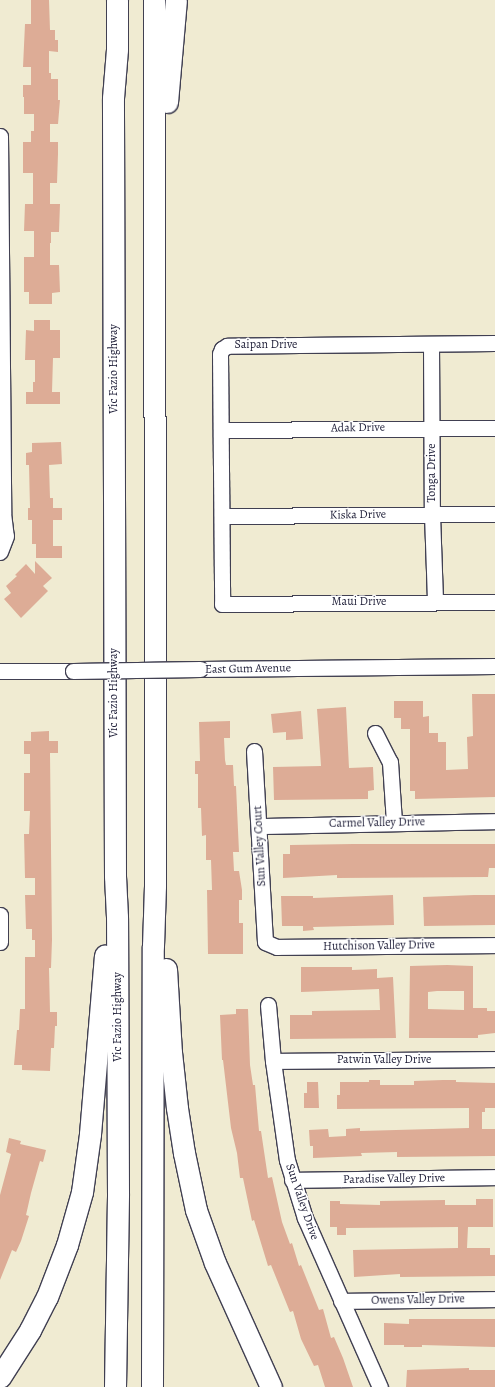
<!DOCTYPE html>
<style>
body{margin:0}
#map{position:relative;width:495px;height:1387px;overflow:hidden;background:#f0ebd2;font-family:Alegreya,serif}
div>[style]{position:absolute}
.building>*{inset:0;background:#ddac96}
.roads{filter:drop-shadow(1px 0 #414052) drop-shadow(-1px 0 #414052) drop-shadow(0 1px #414052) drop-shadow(0 -1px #414052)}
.minor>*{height:15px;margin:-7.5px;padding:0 7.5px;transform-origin:7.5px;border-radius:7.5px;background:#fff}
.highway>*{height:21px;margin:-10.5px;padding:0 10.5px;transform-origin:10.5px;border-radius:10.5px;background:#fff}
.bridges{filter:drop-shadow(1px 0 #414052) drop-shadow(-1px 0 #414052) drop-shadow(0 1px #414052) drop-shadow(0 -1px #414052)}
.minor-bridge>*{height:15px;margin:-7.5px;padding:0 7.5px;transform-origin:7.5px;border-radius:7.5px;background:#fff}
span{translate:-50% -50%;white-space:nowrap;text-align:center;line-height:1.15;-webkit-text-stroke:3px #fff;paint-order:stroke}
.street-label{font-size:12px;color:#22223b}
</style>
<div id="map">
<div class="building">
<div style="clip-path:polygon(31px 0,49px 0,50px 30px,55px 30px,55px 40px,58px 40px,58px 52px,49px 51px,49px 73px,51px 73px,51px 79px,58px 79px,58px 100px,60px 100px,58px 124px,50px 124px,50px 142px,58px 142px,58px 154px,57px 183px,50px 183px,50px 204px,60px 204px,59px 232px,51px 232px,51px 243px,50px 243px,50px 265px,59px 265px,60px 292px,52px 293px,52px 304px,29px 304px,29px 292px,24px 292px,24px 257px,34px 257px,34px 231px,24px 231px,25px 204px,33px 204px,33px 173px,23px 173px,23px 142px,31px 142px,31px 131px,34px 131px,34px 114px,24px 114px,24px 97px,23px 97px,23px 85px,31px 85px,31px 67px,23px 67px,25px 24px,31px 24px)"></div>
<div style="clip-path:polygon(34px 320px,50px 320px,50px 330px,60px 330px,60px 358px,53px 358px,52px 392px,60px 392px,60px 404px,26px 404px,26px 392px,33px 392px,33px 382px,35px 382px,35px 360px,25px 360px,26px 330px,34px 331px)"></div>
<div style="clip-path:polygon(61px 442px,62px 464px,49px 465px,50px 498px,53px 498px,53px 508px,62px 508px,62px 520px,53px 520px,53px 546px,62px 546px,62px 558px,36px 558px,36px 544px,32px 544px,32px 520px,28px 520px,28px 508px,30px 508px,29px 465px,26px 465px,26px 453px,32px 452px,32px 443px)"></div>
<div style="clip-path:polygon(35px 561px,52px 578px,43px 586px,48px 591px,21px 618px,4px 599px,11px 593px,6px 586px,17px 576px,15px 575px,26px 564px,35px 574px)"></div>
<div style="clip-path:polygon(472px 694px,495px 694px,495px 797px,415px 799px,415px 791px,410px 791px,410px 729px,401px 729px,401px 718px,394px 718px,394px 701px,423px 701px,423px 717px,429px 716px,429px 733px,438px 733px,438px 742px,446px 742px,446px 770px,468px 769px,467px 737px,473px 736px)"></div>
<div style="clip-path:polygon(346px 707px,349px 768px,373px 767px,374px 790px,368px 791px,368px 799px,274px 800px,273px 767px,321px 766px,317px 709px)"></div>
<div style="clip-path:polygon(301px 711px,303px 739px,286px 740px,286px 732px,273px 733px,271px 714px)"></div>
<div style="clip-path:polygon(230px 721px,230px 738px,224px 738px,225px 760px,226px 765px,233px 765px,234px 786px,236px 786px,239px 852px,233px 852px,234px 871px,239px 871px,242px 890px,242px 900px,239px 900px,239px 923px,243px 923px,243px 954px,208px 954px,207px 890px,212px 890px,211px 860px,206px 860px,206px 835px,202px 836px,201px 808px,198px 808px,198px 774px,195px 774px,195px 761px,200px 761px,199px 722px)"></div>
<div style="clip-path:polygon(49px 731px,49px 741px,58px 741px,58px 753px,50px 753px,52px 940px,51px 968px,49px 968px,50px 1012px,57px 1012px,57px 1026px,55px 1026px,54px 1048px,51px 1048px,50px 1071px,22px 1070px,22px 1065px,14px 1065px,17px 1030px,19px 1030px,20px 1009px,25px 1009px,25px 957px,35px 957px,35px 940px,32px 940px,32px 929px,26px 929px,25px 895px,35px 895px,35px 878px,25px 878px,24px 834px,29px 834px,30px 811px,24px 811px,24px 773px,30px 773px,30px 754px,24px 754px,24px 741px,31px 741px,31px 732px)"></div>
<div style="clip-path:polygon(353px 844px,495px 844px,495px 868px,489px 868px,488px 877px,337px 878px,337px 875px,283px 878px,283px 854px,290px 854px,290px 845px)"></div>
<div style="clip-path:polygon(393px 895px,394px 925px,313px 927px,314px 930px,303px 931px,303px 926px,282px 926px,281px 896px,313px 896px,313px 898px)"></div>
<div style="clip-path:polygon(474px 895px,495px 895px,495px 925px,424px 926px,423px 897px)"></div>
<div style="clip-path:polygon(evenodd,447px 965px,473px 966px,473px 1008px,487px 1008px,487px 1011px,495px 1011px,495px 1033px,478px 1035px,478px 1038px,409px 1038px,410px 966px,447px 965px,437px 991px,464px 991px,464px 1010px,428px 1009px,428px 992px,437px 991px)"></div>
<div style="clip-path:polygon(301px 967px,352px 967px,352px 970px,377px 969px,377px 978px,393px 977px,396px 1038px,290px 1039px,290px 1015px,312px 1015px,312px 1011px,380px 1010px,379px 989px,301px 992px)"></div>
<div style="clip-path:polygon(236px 1009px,248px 1009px,250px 1065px,253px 1085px,255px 1085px,259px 1131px,261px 1131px,268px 1178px,272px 1177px,282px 1222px,290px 1244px,292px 1243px,299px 1266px,301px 1265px,319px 1310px,323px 1309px,331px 1338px,334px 1337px,343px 1358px,353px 1387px,325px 1387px,318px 1365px,314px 1366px,301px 1339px,293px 1311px,290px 1312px,271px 1265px,268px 1266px,254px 1220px,252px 1221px,243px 1178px,240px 1178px,237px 1153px,231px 1128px,223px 1060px,222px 1060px,220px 1015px,236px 1014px)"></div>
<div style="clip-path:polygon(369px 1080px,380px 1080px,380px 1085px,414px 1085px,414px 1081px,443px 1080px,456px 1080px,456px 1082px,495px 1083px,495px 1108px,485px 1108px,485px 1112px,482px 1112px,482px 1129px,495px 1129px,495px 1156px,397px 1157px,397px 1152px,361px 1153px,362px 1156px,313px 1158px,313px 1146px,310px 1146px,309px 1130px,328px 1129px,329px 1137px,346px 1136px,346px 1129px,360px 1128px,360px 1131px,469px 1128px,469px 1108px,337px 1109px,337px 1095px,340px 1095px,340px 1082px,369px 1082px)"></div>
<div style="clip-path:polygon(307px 1082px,318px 1082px,319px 1108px,304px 1108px,304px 1093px,307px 1093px)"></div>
<div style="clip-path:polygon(9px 1138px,21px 1141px,20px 1144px,46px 1150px,43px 1162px,40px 1161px,31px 1193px,26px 1215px,29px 1216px,21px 1241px,16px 1252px,12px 1250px,0 1280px,0 1195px,11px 1154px,6px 1152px)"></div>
<div style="clip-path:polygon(476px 1199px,493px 1199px,493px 1227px,468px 1227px,467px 1248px,490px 1248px,490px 1255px,495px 1255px,495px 1276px,400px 1277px,400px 1274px,354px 1277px,353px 1250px,458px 1248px,458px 1227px,346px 1228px,346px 1235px,337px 1235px,337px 1227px,330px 1227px,330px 1201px,340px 1201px,340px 1204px,380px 1205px,380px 1201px,445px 1200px,445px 1205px,476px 1205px)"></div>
<div style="clip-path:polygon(409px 1319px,495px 1319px,495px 1347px,422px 1345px,422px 1347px,404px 1347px,404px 1345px,384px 1345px,384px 1323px,409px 1324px)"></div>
<div style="clip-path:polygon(469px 1368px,469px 1370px,495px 1370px,495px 1387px,406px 1387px,407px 1370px)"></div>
</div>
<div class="roads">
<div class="minor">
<div style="left:0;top:136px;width:377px;rotate:89.5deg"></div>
<div style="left:3px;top:513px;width:23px;rotate:83deg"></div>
<div style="left:6px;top:536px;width:17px;rotate:111deg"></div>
<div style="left:495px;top:343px;width:268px;rotate:179.4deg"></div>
<div style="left:227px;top:346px;width:6px;rotate:149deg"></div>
<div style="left:222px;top:349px;width:5px;rotate:112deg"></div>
<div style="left:220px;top:354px;width:250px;rotate:89.5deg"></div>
<div style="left:222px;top:604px;width:273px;rotate:-0.4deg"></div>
<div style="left:431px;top:344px;width:170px;rotate:89.7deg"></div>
<div style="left:432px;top:514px;width:88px;rotate:88deg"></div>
<div style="left:221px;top:430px;width:274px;rotate:-0.4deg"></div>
<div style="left:222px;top:516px;width:273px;rotate:-0.4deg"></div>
<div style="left:200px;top:669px;width:295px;rotate:-0.6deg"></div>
<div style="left:0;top:671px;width:73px"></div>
<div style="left:375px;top:733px;width:33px;rotate:63deg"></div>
<div style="left:390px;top:762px;width:60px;rotate:86.2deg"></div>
<div style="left:254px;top:751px;width:191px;rotate:86.7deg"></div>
<div style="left:265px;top:942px;width:13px;rotate:23deg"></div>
<div style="left:277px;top:947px;width:218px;rotate:-0.5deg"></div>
<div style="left:259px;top:826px;width:236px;rotate:-1.2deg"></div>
<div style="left:0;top:915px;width:27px;rotate:90deg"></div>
<div style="left:268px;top:1005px;width:56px;rotate:84.9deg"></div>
<div style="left:273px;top:1061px;width:100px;rotate:82deg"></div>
<div style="left:287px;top:1160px;width:61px;rotate:72.8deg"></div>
<div style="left:305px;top:1218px;width:185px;rotate:66.1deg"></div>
<div style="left:273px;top:1061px;width:222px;rotate:-0.5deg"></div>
<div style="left:292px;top:1180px;width:203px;rotate:-0.8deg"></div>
<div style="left:341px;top:1301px;width:154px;rotate:-0.7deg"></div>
</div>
<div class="highway">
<div style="left:167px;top:102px;width:102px;rotate:-85deg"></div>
<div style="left:166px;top:969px;width:83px;rotate:86.6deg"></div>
<div style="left:171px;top:1052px;width:56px;rotate:83.9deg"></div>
<div style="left:177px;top:1108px;width:46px;rotate:81.2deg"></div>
<div style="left:184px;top:1153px;width:58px;rotate:78.1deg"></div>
<div style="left:196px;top:1210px;width:56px;rotate:70.3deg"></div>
<div style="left:215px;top:1263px;width:136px;rotate:65.7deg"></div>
<div style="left:0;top:1377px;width:56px;rotate:-57.4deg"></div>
<div style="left:30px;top:1330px;width:37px;rotate:-63deg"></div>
<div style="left:47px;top:1297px;width:56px;rotate:-69deg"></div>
<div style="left:67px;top:1245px;width:55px;rotate:-74.2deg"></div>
<div style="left:82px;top:1192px;width:59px;rotate:-82.1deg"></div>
<div style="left:90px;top:1134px;width:179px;rotate:-85.2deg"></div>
<div style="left:115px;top:1387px;width:194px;rotate:-89.1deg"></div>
<div style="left:118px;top:1193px;width:276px;rotate:-90.2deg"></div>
<div style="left:117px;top:917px;width:41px;rotate:-92.8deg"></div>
<div style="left:115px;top:876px;width:778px;rotate:-90.15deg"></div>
<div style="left:113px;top:98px;width:49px;rotate:-85.3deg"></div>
<div style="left:117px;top:49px;width:49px;rotate:-90deg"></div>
<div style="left:152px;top:1387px;width:441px;rotate:-89.9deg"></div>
<div style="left:153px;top:946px;width:60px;rotate:-88.1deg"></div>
<div style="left:155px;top:886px;width:886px;rotate:-90.06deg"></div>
</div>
</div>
<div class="bridges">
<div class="minor-bridge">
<div style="left:73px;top:671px;width:127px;rotate:-0.9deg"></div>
</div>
</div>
<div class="street-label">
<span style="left:266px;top:345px">Saipan Drive</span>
<span style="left:114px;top:369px;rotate:-90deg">Vic Fazio Highway</span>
<span style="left:358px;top:428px;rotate:-1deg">Adak Drive</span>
<span style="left:432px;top:473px;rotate:-90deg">Tonga Drive</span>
<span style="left:358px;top:515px;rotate:-1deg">Kiska Drive</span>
<span style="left:359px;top:602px">Maui Drive</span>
<span style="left:248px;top:669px;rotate:-1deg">East Gum Avenue</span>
<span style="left:114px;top:693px;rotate:-90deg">Vic Fazio Highway</span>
<span style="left:377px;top:823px;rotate:-1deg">Carmel Valley Drive</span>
<span style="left:260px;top:846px;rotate:-93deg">Sun Valley Court</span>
<span style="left:379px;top:946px;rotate:-1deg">Hutchison Valley Drive</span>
<span style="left:118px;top:1017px;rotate:-90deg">Vic Fazio Highway</span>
<span style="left:384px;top:1060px">Patwin Valley Drive</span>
<span style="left:394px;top:1179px;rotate:-1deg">Paradise Valley Drive</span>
<span style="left:302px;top:1202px;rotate:71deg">Sun Valley Drive</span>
<span style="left:418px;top:1300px;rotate:-1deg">Owens Valley Drive</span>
</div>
</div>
